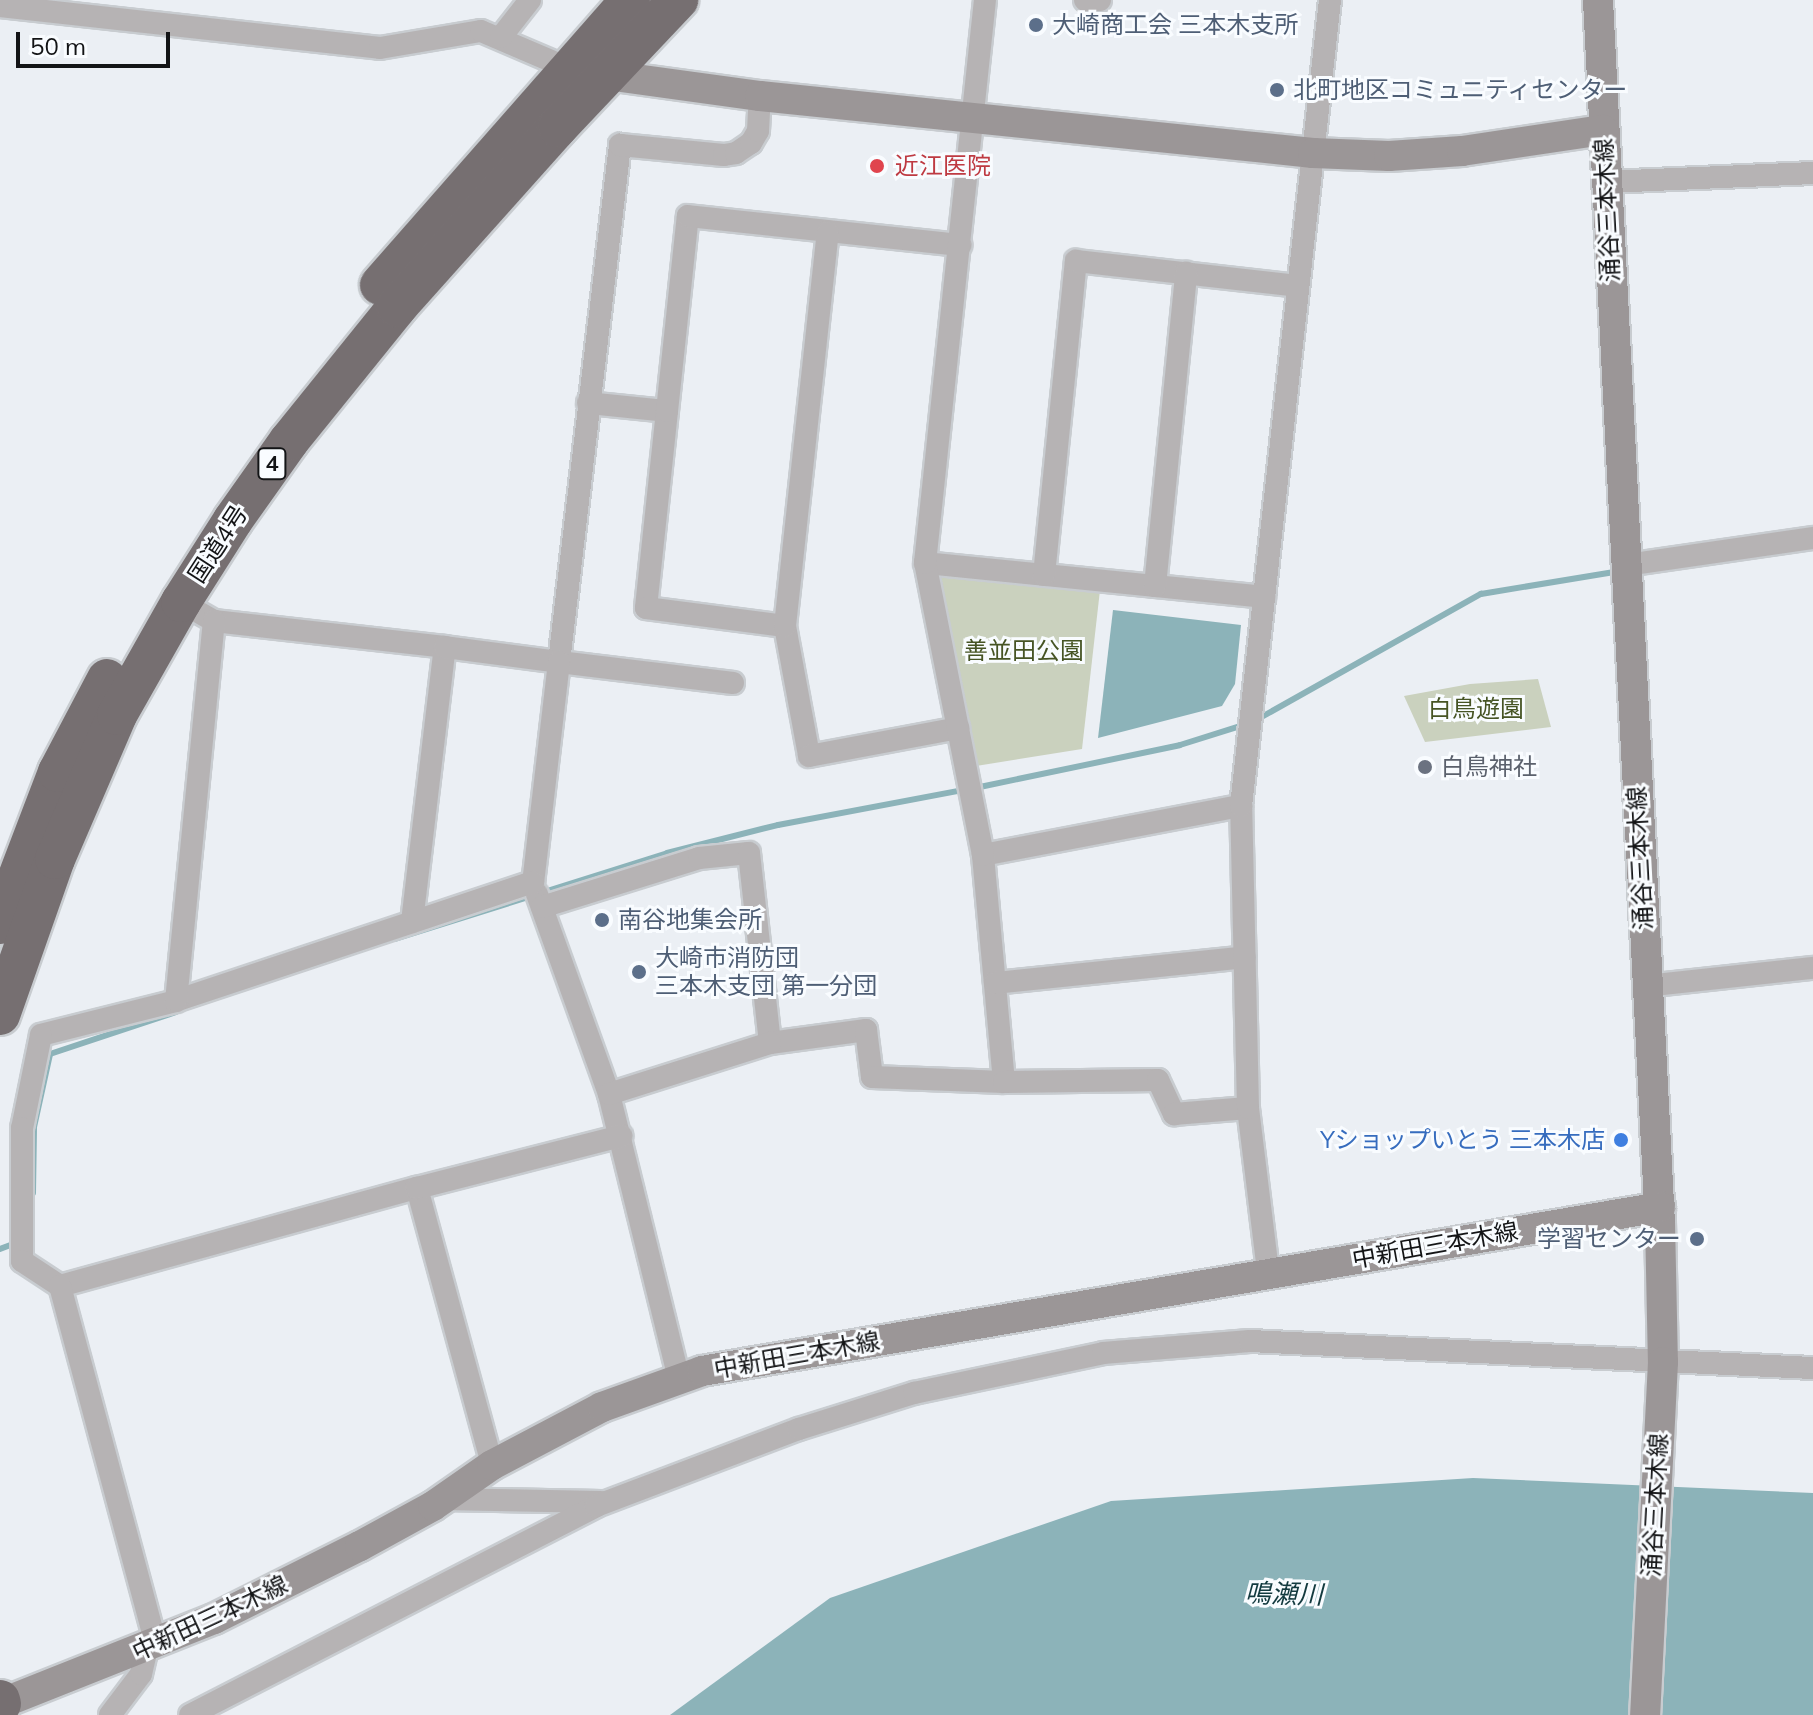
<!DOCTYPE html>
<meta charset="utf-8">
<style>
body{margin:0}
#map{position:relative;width:1813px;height:1715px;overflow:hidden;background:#ebeff4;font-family:Mulish,"Noto Sans JP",sans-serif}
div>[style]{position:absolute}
.green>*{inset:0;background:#cad1be}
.water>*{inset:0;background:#8cb3b9}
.stream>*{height:6px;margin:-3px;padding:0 3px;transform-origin:3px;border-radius:3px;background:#8cb3b9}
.roads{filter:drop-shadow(2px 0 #c8ccd0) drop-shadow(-2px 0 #c8ccd0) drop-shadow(0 2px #c8ccd0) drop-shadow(0 -2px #c8ccd0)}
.street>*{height:22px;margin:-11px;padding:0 11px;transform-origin:11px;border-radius:11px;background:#b6b3b4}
.secondary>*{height:30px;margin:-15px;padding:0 15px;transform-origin:15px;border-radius:15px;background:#9b9697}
.highway>*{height:40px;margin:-20px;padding:0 20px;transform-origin:20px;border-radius:20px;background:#766f71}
.dots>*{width:22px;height:22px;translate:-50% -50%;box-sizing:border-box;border:4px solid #f9fcff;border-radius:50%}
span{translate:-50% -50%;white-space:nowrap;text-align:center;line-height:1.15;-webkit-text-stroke:6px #f9fcff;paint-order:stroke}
.shield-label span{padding:2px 6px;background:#f9fcff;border:2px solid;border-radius:6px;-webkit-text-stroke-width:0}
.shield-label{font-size:22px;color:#131416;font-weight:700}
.service-label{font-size:24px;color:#4e5e75}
.left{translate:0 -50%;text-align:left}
.right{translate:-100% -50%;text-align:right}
.health-label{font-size:24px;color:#be3a42}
.street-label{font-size:24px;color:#131416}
.park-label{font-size:24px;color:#465424}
.worship-label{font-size:24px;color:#5b616d}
.shop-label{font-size:24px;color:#366cbe}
.water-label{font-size:26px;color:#133a3f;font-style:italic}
.scale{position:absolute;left:16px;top:32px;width:154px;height:36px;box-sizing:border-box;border:4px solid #131416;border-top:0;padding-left:10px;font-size:24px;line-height:28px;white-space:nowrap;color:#131416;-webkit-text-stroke:6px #f9fcff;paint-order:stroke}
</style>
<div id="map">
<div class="green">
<div style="clip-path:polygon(940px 574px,1100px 590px,1082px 749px,976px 766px)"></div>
<div style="clip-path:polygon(1538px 679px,1551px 727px,1425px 742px,1404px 696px,1470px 684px)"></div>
</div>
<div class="water">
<div style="clip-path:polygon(1113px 610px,1241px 625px,1235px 684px,1222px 706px,1098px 738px)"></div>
<div style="clip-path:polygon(1473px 1478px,1813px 1493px,1813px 1715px,670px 1715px,830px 1598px,1111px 1501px)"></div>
</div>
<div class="stream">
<div style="left:1258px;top:719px;width:256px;rotate:-29.3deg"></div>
<div style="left:1481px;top:594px;width:135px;rotate:-9.4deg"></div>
<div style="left:975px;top:788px;width:209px;rotate:-11.8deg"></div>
<div style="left:1180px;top:745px;width:67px;rotate:-17.4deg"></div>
<div style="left:395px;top:939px;width:285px;rotate:-17.5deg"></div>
<div style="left:667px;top:853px;width:114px;rotate:-14.2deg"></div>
<div style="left:778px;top:825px;width:189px;rotate:-10.7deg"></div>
<div style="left:33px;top:1193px;width:66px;rotate:-89.1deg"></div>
<div style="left:34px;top:1127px;width:75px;rotate:-77.6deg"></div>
<div style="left:50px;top:1054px;width:133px;rotate:-18.4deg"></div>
<div style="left:0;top:1249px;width:14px;rotate:-21deg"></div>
</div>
<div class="roads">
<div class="street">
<div style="left:1085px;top:0;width:15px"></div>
<div style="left:0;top:6px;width:382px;rotate:6.3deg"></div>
<div style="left:380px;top:48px;width:102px;rotate:-9.6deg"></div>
<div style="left:481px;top:31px;width:97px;rotate:23.1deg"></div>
<div style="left:501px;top:37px;width:47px;rotate:-51.9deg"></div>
<div style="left:1607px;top:182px;width:206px;rotate:-2.5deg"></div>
<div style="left:588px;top:403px;width:79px;rotate:5.8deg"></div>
<div style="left:667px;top:411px;width:198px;rotate:96.1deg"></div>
<div style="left:646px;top:608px;width:140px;rotate:7.4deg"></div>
<div style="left:785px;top:626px;width:132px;rotate:79.5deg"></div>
<div style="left:809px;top:756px;width:152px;rotate:-10.6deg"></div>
<div style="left:667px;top:411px;width:196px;rotate:-83.9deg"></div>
<div style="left:688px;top:216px;width:274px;rotate:6.1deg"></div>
<div style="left:925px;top:563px;width:341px;rotate:5.7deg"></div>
<div style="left:1626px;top:565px;width:189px;rotate:-8.2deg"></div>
<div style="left:1044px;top:575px;width:316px;rotate:-84.2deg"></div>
<div style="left:1076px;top:261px;width:223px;rotate:6.4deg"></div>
<div style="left:1155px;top:586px;width:315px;rotate:-84.3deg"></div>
<div style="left:181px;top:602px;width:38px;rotate:30deg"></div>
<div style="left:214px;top:621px;width:232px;rotate:6.4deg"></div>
<div style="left:785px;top:626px;width:396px;rotate:-83.8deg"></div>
<div style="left:733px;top:683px;width:175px;rotate:-173.1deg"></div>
<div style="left:559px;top:662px;width:521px;rotate:-83.27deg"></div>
<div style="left:620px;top:145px;width:104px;rotate:5.5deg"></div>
<div style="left:724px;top:155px;width:12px;rotate:-9deg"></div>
<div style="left:736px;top:153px;width:18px;rotate:-34deg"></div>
<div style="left:751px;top:143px;width:14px;rotate:-60deg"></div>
<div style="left:758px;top:131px;width:35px;rotate:-87deg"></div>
<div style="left:983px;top:855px;width:263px;rotate:-10.8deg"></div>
<div style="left:537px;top:894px;width:213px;rotate:70.2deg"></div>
<div style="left:609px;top:1094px;width:294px;rotate:76.2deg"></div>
<div style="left:542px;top:907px;width:164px;rotate:-17.3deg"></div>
<div style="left:699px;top:858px;width:50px;rotate:-5.7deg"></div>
<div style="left:749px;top:853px;width:191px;rotate:83.7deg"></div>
<div style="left:770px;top:1043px;width:97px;rotate:-7.7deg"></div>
<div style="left:866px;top:1030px;width:47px;rotate:82.7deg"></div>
<div style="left:872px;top:1077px;width:132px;rotate:2.2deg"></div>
<div style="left:1004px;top:1082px;width:228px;rotate:-95.3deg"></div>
<div style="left:983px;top:855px;width:298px;rotate:-101.2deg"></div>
<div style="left:925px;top:563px;width:566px;rotate:-83.92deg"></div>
<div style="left:412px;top:922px;width:277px;rotate:-83.2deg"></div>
<div style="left:445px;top:647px;width:115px;rotate:7.5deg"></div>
<div style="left:559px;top:662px;width:222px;rotate:96.7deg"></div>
<div style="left:533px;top:882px;width:376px;rotate:161.6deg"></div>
<div style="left:176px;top:1001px;width:139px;rotate:165.9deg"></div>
<div style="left:41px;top:1035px;width:95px;rotate:101.5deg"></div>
<div style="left:22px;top:1128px;width:133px;rotate:90deg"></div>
<div style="left:22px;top:1261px;width:45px;rotate:33.3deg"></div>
<div style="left:60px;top:1286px;width:370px;rotate:-15.4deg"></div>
<div style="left:417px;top:1188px;width:287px;rotate:74.8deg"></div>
<div style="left:995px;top:983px;width:251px;rotate:-5.9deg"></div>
<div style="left:1646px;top:986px;width:168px;rotate:-6.2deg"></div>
<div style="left:176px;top:1001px;width:382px;rotate:-84.3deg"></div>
<div style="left:1004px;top:1082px;width:154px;rotate:-0.7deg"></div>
<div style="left:1158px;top:1080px;width:38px;rotate:65deg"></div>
<div style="left:1174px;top:1114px;width:74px;rotate:-4.6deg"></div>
<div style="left:609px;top:1094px;width:169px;rotate:-17.6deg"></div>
<div style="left:417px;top:1188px;width:211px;rotate:-14.3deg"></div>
<div style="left:1268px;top:1271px;width:164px;rotate:-97deg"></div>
<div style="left:1248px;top:1108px;width:302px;rotate:-91.3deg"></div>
<div style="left:1241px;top:806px;width:811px;rotate:-83.7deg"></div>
<div style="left:60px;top:1286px;width:371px;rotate:75deg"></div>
<div style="left:443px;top:1499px;width:158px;rotate:1.1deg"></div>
<div style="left:110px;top:1715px;width:51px;rotate:-52.9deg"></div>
<div style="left:141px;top:1674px;width:26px;rotate:-77deg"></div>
<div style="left:190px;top:1715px;width:457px;rotate:-27.2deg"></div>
<div style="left:596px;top:1506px;width:217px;rotate:-20.8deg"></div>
<div style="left:799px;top:1429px;width:121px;rotate:-17.4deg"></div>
<div style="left:914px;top:1393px;width:193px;rotate:-11.9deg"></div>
<div style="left:1103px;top:1353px;width:147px;rotate:-4.7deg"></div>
<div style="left:1250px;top:1341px;width:564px;rotate:2.75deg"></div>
</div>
<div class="secondary">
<div style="left:1598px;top:0;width:1224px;rotate:87.1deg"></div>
<div style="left:1660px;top:1222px;width:140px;rotate:88.8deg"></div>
<div style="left:1663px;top:1362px;width:353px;rotate:92.9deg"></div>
<div style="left:592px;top:73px;width:170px;rotate:7.8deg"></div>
<div style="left:760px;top:96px;width:556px;rotate:5.88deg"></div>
<div style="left:1313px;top:153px;width:76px;rotate:2.3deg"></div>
<div style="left:1389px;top:156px;width:73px;rotate:-3.9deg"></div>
<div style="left:1462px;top:151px;width:143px;rotate:-8.5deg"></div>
<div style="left:0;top:1704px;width:230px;rotate:-21.7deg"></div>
<div style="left:214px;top:1619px;width:163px;rotate:-26.6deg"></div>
<div style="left:360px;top:1546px;width:83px;rotate:-28.7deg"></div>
<div style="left:433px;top:1506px;width:72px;rotate:-34.8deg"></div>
<div style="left:492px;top:1465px;width:124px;rotate:-27.8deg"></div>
<div style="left:602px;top:1407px;width:106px;rotate:-19.8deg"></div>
<div style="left:702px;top:1371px;width:972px;rotate:-9.71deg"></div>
</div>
<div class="highway">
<div style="left:380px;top:285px;width:379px;rotate:-48.7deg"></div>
<div style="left:0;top:924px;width:163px;rotate:-69.1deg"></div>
<div style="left:58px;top:772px;width:105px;rotate:-62.2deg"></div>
<div style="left:0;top:1015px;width:165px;rotate:-70.6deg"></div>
<div style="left:55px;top:859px;width:157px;rotate:-66.7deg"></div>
<div style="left:117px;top:715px;width:130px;rotate:-60.5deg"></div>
<div style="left:181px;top:602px;width:97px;rotate:-57.6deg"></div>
<div style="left:233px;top:520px;width:97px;rotate:-54.7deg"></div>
<div style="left:289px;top:441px;width:172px;rotate:-51.1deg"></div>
<div style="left:397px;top:307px;width:241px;rotate:-48.2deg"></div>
<div style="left:558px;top:127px;width:175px;rotate:-46.6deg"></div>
<div style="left:0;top:1700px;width:4px;rotate:76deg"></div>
</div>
</div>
<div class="dots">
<div style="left:1036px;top:25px;background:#5c6f8a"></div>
<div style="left:1277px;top:90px;background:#5c6f8a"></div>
<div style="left:877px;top:166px;background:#e0444e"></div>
<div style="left:1425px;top:767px;background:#6b7280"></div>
<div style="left:602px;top:920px;background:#5c6f8a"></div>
<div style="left:639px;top:972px;background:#5c6f8a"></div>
<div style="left:1621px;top:1140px;background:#3f7fe0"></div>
<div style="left:1697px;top:1239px;background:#5c6f8a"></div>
</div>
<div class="shield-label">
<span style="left:272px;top:464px">4</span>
</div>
<div class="service-label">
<span class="left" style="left:1052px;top:25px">大崎商工会 三本木支所</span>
<span class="left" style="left:1293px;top:90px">北町地区コミュニティセンター</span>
<span class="left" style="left:618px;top:920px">南谷地集会所</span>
<span class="left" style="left:655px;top:972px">大崎市消防団<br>三本木支団 第一分団</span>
<span class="right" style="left:1681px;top:1239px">学習センター</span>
</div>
<div class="health-label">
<span class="left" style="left:895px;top:166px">近江医院</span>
</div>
<div class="street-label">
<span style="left:1607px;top:210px;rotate:-93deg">涌谷三本木線</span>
<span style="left:218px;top:544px;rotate:-57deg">国道4号</span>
<span style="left:1640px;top:858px;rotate:-93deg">涌谷三本木線</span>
<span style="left:1435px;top:1245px;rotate:-10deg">中新田三本木線</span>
<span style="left:797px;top:1355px;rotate:-10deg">中新田三本木線</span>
<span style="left:1655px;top:1505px;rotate:-87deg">涌谷三本木線</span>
<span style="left:210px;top:1618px;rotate:-25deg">中新田三本木線</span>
</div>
<div class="park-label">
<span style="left:1024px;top:651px">善並田公園</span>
<span style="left:1476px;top:709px">白鳥遊園</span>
</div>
<div class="worship-label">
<span class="left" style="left:1441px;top:767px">白鳥神社</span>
</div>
<div class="shop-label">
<span class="right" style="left:1605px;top:1140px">Yショップいとう 三本木店</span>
</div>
<div class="water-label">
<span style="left:1284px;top:1594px;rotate:1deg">鳴瀬川</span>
</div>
<div class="scale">50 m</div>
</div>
